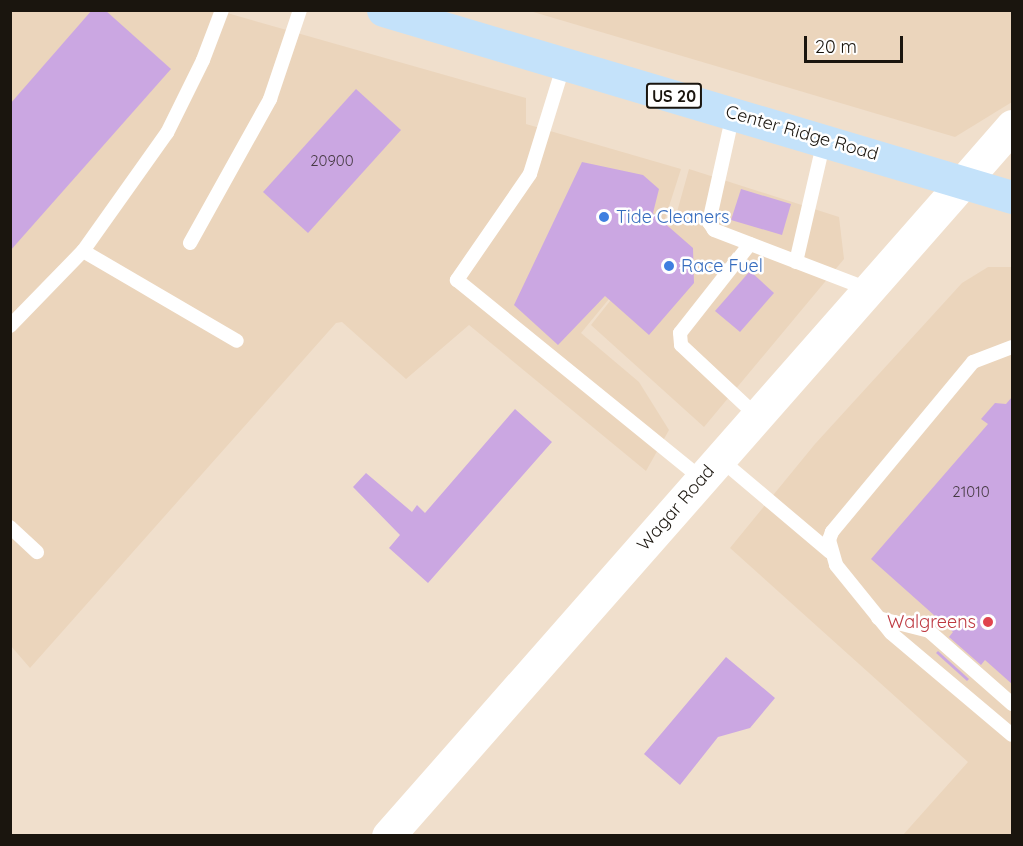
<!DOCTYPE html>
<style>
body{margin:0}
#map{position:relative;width:1023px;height:846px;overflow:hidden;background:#f0dfcc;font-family:Quicksand,sans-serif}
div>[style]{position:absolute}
.built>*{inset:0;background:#ebd5bc}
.building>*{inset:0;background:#cba7e2}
.service>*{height:14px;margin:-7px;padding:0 7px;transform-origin:7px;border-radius:7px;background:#fff}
.tertiary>*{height:33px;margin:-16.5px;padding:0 16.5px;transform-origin:16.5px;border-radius:16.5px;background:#fff}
.secondary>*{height:33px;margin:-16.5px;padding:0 16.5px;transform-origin:16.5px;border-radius:16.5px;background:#fff}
.primary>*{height:33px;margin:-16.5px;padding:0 16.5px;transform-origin:16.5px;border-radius:16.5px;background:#c4e2fa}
.dots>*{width:16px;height:16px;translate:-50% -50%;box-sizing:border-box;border:3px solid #fff;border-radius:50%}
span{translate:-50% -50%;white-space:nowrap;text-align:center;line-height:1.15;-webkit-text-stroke:5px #fff;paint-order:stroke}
.number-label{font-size:15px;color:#463a43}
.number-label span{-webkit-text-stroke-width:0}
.shield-label span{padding:2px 4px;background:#fff;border:2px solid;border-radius:4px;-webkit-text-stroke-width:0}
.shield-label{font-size:16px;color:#1a150e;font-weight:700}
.street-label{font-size:18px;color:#1a150e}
.shop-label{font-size:18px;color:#366cbe}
.left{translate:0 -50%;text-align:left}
.health-label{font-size:18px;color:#be3a42}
.right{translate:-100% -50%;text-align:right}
.frame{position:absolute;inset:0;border:12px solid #1a150e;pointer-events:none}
.scale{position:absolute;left:804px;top:36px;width:99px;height:27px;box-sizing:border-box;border:3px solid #1a150e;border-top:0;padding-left:8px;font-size:18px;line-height:21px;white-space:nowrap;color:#1a150e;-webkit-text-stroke:4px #fff;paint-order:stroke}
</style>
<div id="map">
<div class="built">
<div style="clip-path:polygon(11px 11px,220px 11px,526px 98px,526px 124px,681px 169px,664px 222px,641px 260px,581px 333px,639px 382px,669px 430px,646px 471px,469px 325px,406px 379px,342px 322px,336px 323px,30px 668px,11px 646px)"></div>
<div style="clip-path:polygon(530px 11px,1012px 11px,1012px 102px,955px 137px)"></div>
<div style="clip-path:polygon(689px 169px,839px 217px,844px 259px,704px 427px,591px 325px,675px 219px)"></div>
<div style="clip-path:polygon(988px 267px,1012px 267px,1012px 835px,903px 835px,968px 762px,730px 548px,815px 444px,962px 283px)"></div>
</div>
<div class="building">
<div style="clip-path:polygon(92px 10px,105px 10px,171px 69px,10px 251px,10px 104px)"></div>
<div style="clip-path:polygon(356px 89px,401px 130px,308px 233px,263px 192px)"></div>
<div style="clip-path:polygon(582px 162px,643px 175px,659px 189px,653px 213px,693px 248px,694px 283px,649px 335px,605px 296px,558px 345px,514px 305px)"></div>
<div style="clip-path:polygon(741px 189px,791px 204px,782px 235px,731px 220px)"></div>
<div style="clip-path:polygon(750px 271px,774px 293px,740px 332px,715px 311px)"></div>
<div style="clip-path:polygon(1012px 397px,1012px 684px,985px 660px,981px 665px,949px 637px,953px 632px,871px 559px,988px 424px,981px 419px,995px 403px,1006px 404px)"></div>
<div style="clip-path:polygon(515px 409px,552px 442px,428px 583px,389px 548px,400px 535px,353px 487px,366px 473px,412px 512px,417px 505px,425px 513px)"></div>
<div style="clip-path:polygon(938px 651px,969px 679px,967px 681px,936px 653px)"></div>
<div style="clip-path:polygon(726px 657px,775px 698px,750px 728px,718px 737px,680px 785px,644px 754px)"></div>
</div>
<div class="service">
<div style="left:564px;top:64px;width:115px;rotate:107.2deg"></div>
<div style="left:530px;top:174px;width:129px;rotate:124.6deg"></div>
<div style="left:457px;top:280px;width:316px;rotate:39.1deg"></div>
<div style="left:733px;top:114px;width:111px;rotate:102.5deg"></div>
<div style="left:709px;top:222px;width:9px;rotate:58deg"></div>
<div style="left:714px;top:230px;width:165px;rotate:21deg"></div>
<div style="left:190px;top:243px;width:165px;rotate:-60.9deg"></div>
<div style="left:270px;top:99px;width:94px;rotate:-71.4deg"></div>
<div style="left:750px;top:244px;width:113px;rotate:128.2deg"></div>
<div style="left:680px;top:333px;width:12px;rotate:85deg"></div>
<div style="left:681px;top:345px;width:104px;rotate:43.1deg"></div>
<div style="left:83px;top:251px;width:178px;rotate:30.3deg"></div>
<div style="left:796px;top:262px;width:124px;rotate:-77deg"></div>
<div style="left:10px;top:326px;width:105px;rotate:-45.8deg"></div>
<div style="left:83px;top:251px;width:145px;rotate:-54.6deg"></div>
<div style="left:167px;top:133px;width:81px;rotate:-63.7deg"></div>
<div style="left:203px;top:60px;width:53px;rotate:-69.2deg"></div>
<div style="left:1012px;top:347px;width:42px;rotate:159deg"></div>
<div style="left:973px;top:362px;width:221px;rotate:129.7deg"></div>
<div style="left:832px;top:532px;width:9px;rotate:111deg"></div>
<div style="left:829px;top:540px;width:26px;rotate:74deg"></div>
<div style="left:836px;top:565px;width:87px;rotate:51deg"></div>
<div style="left:891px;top:633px;width:158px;rotate:40.1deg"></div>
<div style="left:720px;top:459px;width:144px;rotate:40.2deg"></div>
<div style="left:10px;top:527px;width:37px;rotate:43deg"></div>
<div style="left:878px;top:618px;width:53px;rotate:14.3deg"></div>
<div style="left:929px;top:631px;width:111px;rotate:41.3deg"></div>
</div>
<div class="tertiary">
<div style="left:964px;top:181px;width:73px;rotate:-48.9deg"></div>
</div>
<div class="secondary">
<div style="left:388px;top:836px;width:872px;rotate:-48.67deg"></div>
</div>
<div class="primary">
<div style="left:383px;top:10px;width:656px;rotate:16.56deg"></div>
</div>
<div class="dots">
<div style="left:604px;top:217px;background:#3f7fe0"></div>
<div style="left:669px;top:266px;background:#3f7fe0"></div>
<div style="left:988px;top:622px;background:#e0444e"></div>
</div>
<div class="number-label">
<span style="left:332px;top:161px">20900</span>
<span style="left:971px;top:492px">21010</span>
</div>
<div class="shield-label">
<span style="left:674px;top:96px">US 20</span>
</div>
<div class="street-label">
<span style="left:802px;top:133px;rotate:16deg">Center Ridge Road</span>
<span style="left:676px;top:508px;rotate:-49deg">Wagar Road</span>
</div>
<div class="shop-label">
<span class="left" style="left:616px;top:217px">Tide Cleaners</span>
<span class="left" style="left:681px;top:266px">Race Fuel</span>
</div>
<div class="health-label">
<span class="right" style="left:976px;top:622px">Walgreens</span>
</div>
<div class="frame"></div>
<div class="scale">20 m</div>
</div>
